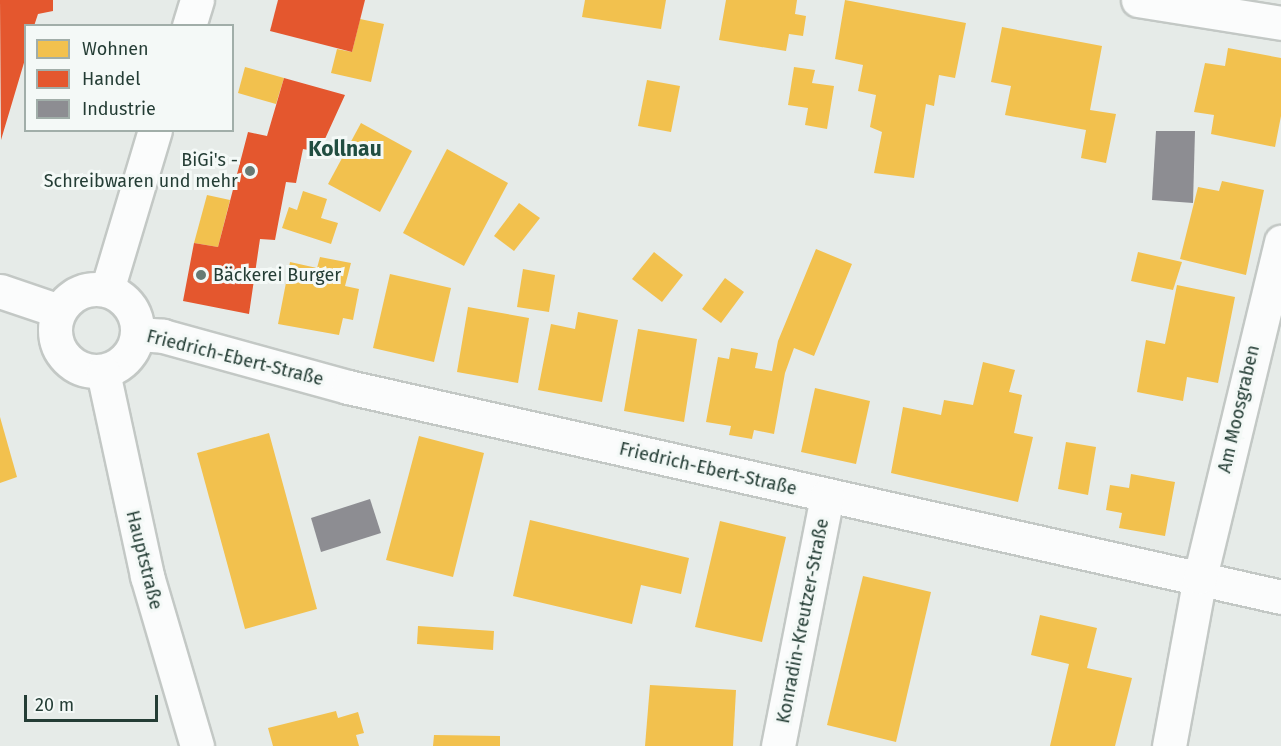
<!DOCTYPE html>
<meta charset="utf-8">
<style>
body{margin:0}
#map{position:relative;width:1281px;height:746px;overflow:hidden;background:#e6ebe8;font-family:"Fira Sans",sans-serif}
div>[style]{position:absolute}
.homes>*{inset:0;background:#f2c14e}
.shops>*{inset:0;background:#e4572e}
.industry>*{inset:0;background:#8d8d92}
.roads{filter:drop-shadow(2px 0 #c3c8c5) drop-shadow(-2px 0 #c3c8c5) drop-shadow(0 2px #c3c8c5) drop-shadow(0 -2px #c3c8c5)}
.street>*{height:33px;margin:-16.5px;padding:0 16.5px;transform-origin:16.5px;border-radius:16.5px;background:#fbfcfc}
.secondary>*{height:33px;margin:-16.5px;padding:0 16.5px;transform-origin:16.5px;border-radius:16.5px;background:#fbfcfc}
.secondary>.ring{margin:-16.5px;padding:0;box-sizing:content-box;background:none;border:33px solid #fbfcfc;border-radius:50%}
.dots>*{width:16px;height:16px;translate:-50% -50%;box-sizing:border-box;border:3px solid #f4f9f7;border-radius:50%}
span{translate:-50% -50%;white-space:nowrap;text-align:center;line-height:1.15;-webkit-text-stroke:6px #f4f9f7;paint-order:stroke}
.poi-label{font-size:18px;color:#243d35}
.right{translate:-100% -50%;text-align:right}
.left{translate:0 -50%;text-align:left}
.street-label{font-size:18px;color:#243d35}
.quarter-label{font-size:21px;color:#214e41;font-weight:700}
.legend{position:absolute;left:24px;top:24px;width:210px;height:108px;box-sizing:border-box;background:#f4f9f7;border:2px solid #a1aea9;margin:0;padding:8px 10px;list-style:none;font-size:18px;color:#243d35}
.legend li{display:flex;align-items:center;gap:12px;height:30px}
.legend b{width:30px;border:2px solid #a1aea9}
.scale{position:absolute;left:24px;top:695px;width:134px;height:27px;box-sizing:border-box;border:3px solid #243d35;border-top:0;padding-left:8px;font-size:18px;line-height:21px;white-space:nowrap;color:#243d35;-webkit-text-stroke:4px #f4f9f7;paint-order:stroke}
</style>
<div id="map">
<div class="homes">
<div style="clip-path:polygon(585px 0,666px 0,661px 29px,582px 17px)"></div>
<div style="clip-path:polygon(726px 0,797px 0,795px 14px,806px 16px,803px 36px,789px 34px,786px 51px,719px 40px)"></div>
<div style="clip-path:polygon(845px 0,966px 23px,955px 78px,939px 75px,934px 106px,926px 104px,914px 178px,874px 173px,882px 132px,870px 127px,876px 95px,858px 91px,863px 65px,835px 59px)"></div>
<div style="clip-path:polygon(360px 19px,384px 24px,371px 82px,331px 73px,337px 49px,352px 52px)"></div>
<div style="clip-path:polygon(1002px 27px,1102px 46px,1090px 110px,1116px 114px,1106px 163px,1081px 158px,1086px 130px,1005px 115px,1011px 86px,991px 82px)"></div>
<div style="clip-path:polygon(1228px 48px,1281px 58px,1281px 116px,1275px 147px,1211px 134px,1214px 115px,1194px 112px,1205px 63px,1225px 66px)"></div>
<div style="clip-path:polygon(245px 67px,284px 78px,276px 104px,238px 93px)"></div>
<div style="clip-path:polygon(794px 67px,815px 70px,812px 83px,834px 86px,827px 129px,805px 125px,808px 108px,788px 105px)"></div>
<div style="clip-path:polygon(647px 80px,680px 86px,671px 132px,638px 126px)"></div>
<div style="clip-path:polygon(361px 123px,412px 151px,380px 212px,328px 184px)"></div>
<div style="clip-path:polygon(447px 149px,508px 183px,464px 266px,403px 233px)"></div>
<div style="clip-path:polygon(1222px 181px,1264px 190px,1246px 275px,1180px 259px,1198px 187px,1219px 191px)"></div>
<div style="clip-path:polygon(303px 191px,327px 199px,321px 218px,338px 223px,331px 244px,282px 228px,289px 207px,297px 210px)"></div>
<div style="clip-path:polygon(207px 195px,230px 200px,218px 247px,194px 243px)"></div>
<div style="clip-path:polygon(519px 203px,540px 218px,514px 251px,494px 236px)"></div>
<div style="clip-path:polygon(816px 249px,852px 264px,814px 356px,794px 348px,785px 373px,774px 434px,754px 430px,752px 439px,729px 435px,731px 426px,706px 422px,718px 357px,729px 359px,731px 348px,758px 353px,755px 368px,772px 371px,778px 341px)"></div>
<div style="clip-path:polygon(654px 252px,683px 275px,662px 302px,632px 279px)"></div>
<div style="clip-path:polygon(1138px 252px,1182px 262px,1173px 290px,1131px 281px)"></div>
<div style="clip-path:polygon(320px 257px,351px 263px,345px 286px,359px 289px,353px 320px,343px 318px,339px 335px,278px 324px,290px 262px,317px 268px)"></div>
<div style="clip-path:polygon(523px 269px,555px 275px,549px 312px,517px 307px)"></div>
<div style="clip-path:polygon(390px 274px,451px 288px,434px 362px,373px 348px)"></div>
<div style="clip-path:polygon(725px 278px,744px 292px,721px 323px,702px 309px)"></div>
<div style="clip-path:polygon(1177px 285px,1235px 297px,1218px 383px,1187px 377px,1183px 401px,1137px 392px,1146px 340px,1165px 344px)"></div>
<div style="clip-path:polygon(468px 307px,529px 318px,518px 383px,457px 372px)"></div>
<div style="clip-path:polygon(578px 312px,618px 320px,602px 402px,538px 390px,551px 324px,575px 329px)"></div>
<div style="clip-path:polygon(638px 329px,697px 339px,684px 422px,624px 411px)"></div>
<div style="clip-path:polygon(983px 362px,1015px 370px,1009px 392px,1022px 395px,1014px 433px,1033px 437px,1018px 502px,891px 473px,903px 407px,941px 415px,944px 400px,973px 405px)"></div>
<div style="clip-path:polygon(815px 388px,870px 401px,856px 464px,801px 452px)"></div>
<div style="clip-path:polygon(0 417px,17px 477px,0 483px)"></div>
<div style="clip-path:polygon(269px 433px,317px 609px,245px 629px,197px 453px)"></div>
<div style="clip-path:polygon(419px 436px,484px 453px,453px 577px,386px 560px)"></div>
<div style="clip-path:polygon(1066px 442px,1096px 447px,1088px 495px,1058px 489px)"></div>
<div style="clip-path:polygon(1131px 474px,1175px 482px,1165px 536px,1119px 528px,1122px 513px,1106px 510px,1110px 485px,1129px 488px)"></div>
<div style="clip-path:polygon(530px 520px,689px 558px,681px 594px,641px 585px,632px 624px,513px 596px)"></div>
<div style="clip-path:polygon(720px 521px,786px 537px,762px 642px,695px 627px)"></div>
<div style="clip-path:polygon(863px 576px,931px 592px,896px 742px,827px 725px)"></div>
<div style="clip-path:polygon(1040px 615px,1097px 628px,1087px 668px,1132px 678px,1115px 746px,1050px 746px,1069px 664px,1031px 655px)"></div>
<div style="clip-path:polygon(418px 626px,494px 631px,493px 650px,417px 644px)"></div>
<div style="clip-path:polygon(650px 685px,736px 690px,733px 746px,645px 746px)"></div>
<div style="clip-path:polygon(336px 711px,338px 718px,358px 712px,364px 733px,356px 735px,359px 746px,273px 746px,268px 728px)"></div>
<div style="clip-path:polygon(434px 735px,500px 736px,500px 746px,433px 746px)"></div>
</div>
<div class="shops">
<div style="clip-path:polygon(0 0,53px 0,53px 11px,38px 14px,34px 26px,26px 26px,26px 56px,1px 140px)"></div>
<div style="clip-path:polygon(278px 0,365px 0,352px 52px,270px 31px)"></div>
<div style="clip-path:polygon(284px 78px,345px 95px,319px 152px,303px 149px,296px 183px,286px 182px,275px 240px,260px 239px,249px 314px,183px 301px,194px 243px,218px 247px,248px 132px,267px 136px)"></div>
</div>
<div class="industry">
<div style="clip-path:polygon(1156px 131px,1195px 131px,1193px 203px,1152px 200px)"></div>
<div style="clip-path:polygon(370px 499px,381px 533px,321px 552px,311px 518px)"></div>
</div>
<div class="roads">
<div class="street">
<div style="left:1138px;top:0;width:145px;rotate:9.1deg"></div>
<div style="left:189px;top:26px;width:27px;rotate:-73deg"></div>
<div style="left:107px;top:290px;width:167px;rotate:-73.3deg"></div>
<div style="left:137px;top:334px;width:26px;rotate:4deg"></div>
<div style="left:163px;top:336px;width:192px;rotate:15.4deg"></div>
<div style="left:348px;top:387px;width:956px;rotate:12.68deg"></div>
<div style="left:778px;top:746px;width:255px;rotate:-78.9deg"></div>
<div style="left:1169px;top:746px;width:172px;rotate:-79.6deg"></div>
<div style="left:1200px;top:577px;width:345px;rotate:-76.4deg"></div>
</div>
<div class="secondary">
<div class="ring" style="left:55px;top:289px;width:49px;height:49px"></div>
<div style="left:0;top:291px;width:62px;rotate:18.7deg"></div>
<div style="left:103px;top:372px;width:209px;rotate:77.8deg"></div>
<div style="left:147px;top:576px;width:177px;rotate:73.6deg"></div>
</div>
</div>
<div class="dots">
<div style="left:250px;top:171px;background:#687a74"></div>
<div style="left:201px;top:275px;background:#687a74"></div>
</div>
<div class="poi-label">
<span class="right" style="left:238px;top:171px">BiGi's -<br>Schreibwaren und mehr</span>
<span class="left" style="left:213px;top:275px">Bäckerei Burger</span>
</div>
<div class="street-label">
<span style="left:235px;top:358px;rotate:14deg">Friedrich-Ebert-Straße</span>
<span style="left:1239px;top:409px;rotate:-77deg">Am Moosgraben</span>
<span style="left:708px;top:469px;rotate:13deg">Friedrich-Ebert-Straße</span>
<span style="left:144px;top:560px;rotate:76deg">Hauptstraße</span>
<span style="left:803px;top:621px;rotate:-79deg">Konradin-Kreutzer-Straße</span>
</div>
<div class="quarter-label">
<span style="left:345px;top:149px">Kollnau</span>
</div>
<ul class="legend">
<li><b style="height:16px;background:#f2c14e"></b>Wohnen</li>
<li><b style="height:16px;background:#e4572e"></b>Handel</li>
<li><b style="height:16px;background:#8d8d92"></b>Industrie</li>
</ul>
<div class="scale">20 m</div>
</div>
